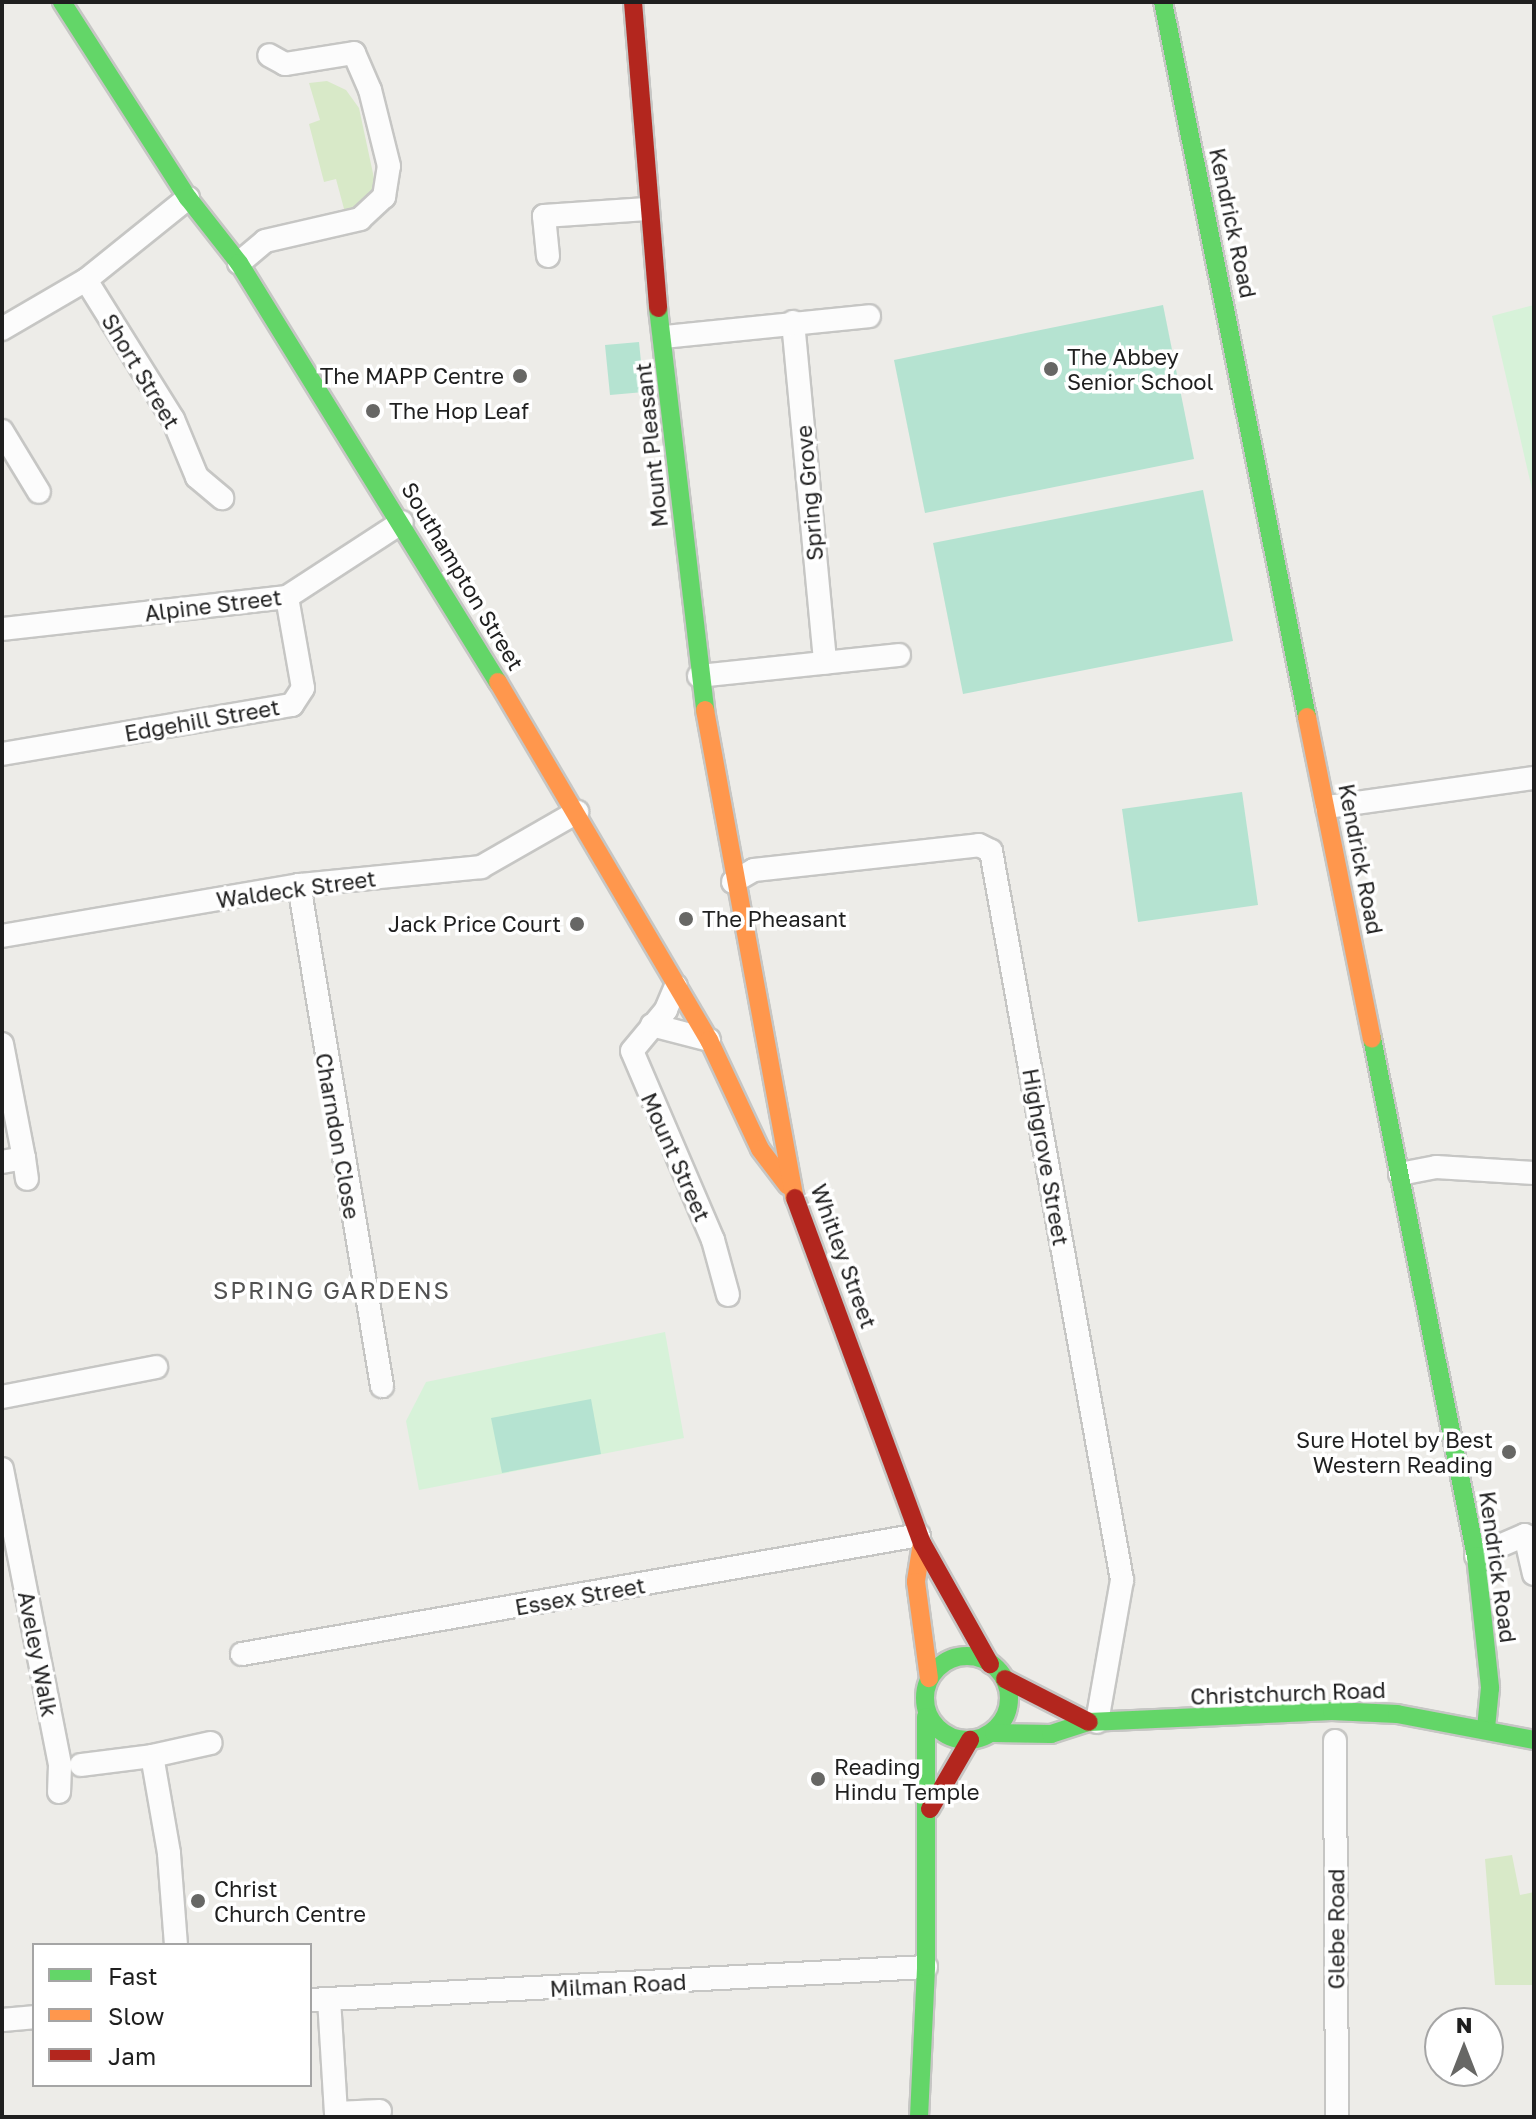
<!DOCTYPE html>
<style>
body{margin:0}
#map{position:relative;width:1536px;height:2119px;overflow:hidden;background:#edece8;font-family:"Golos Text",sans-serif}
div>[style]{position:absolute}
.grass>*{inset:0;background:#d8e9c8}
.park>*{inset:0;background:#d7f2d9}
.pitch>*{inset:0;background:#b5e3d1}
.roads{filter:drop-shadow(2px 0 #c6c6c4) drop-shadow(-2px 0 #c6c6c4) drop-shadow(0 2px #c6c6c4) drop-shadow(0 -2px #c6c6c4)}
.street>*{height:22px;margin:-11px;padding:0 11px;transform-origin:11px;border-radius:11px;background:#fcfcfc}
.fast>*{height:18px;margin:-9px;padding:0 9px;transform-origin:9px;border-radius:9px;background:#63d668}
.fast>.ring{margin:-9px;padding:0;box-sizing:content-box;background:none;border:18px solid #63d668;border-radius:50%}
.slow>*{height:18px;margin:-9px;padding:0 9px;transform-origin:9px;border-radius:9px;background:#ff974d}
.jam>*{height:18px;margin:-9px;padding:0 9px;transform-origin:9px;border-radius:9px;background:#b3261e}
.dots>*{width:22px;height:22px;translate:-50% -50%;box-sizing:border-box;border:4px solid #fff;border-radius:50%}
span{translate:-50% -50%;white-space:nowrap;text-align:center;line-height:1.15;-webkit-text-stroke:7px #fff;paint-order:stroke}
.street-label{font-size:22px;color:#1f1f1f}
.poi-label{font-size:22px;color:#1f1f1f}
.left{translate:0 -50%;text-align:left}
.right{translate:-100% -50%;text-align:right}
.neighbourhood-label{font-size:24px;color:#525252;letter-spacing:2px}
.frame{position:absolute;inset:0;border:4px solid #1f1f1f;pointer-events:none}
.legend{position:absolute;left:32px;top:1943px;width:280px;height:144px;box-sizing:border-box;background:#fff;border:2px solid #a5a5a5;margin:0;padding:10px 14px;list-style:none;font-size:24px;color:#1f1f1f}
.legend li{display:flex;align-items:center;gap:16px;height:40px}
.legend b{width:40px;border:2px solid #a5a5a5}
.north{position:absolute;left:1424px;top:2007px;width:80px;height:80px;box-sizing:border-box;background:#fff;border:2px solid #a5a5a5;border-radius:50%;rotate:0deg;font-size:22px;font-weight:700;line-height:32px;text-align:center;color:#1f1f1f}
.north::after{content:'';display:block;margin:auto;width:28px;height:36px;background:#676765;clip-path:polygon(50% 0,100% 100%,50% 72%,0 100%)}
</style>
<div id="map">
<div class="grass">
<div style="clip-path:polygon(327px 81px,346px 90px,359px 108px,374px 178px,371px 199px,347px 220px,336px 179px,324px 182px,309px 124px,320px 120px,309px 83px)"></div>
<div style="clip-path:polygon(1512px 1855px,1520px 1895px,1534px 1892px,1534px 1985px,1495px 1985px,1485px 1859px)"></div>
</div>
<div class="park">
<div style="clip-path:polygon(1534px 305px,1534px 498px,1492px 316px)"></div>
<div style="clip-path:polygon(665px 1332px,684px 1438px,419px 1490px,406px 1421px,426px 1382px)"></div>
</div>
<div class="pitch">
<div style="clip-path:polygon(1163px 305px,1194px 459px,925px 513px,894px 360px)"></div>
<div style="clip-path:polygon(639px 342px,644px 392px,610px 395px,605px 345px)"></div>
<div style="clip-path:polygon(1203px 490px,1233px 641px,963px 694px,933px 543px)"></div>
<div style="clip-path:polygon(1242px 792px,1258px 905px,1138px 922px,1122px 809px)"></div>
<div style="clip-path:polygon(591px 1399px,601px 1454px,502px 1473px,491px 1418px)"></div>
</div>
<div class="roads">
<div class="street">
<div style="left:548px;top:256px;width:40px;rotate:-95.7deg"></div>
<div style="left:544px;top:216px;width:103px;rotate:-3.9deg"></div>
<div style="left:239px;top:263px;width:34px;rotate:-40deg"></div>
<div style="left:265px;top:241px;width:98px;rotate:-13deg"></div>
<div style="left:360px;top:219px;width:33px;rotate:-43deg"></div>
<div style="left:384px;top:197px;width:31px;rotate:-81deg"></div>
<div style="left:389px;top:166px;width:78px;rotate:-104deg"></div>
<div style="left:370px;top:90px;width:40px;rotate:-113.4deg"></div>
<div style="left:354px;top:53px;width:70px;rotate:170.9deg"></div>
<div style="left:285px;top:64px;width:18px;rotate:-151deg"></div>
<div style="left:86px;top:280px;width:164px;rotate:58deg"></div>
<div style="left:173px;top:419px;width:63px;rotate:67.5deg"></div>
<div style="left:197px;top:477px;width:33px;rotate:40deg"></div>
<div style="left:793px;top:322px;width:342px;rotate:84.6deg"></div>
<div style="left:2px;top:329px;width:97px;rotate:-30.3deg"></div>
<div style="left:86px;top:280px;width:131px;rotate:-38.8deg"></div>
<div style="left:664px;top:337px;width:206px;rotate:-5.8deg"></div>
<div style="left:2px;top:431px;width:71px;rotate:58.8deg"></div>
<div style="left:2px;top:629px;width:287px;rotate:-6.4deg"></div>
<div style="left:287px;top:597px;width:137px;rotate:-33.1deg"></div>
<div style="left:699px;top:676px;width:201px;rotate:-6deg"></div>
<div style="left:2px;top:754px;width:294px;rotate:-9.6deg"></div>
<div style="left:292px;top:705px;width:20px;rotate:-57deg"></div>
<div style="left:303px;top:688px;width:92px;rotate:-100deg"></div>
<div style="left:1327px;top:807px;width:209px;rotate:-8deg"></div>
<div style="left:733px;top:882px;width:24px;rotate:-30deg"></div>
<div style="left:754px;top:870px;width:226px;rotate:-6.3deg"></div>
<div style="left:979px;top:845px;width:13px;rotate:27deg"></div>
<div style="left:991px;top:851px;width:741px;rotate:79.81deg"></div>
<div style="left:1122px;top:1580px;width:144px;rotate:100deg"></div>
<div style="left:299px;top:885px;width:508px;rotate:80.59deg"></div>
<div style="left:2px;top:936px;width:301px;rotate:-9.7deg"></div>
<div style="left:299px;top:885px;width:183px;rotate:-5.6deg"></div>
<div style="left:481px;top:867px;width:111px;rotate:-29.8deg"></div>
<div style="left:676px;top:986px;width:26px;rotate:113deg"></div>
<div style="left:666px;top:1010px;width:53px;rotate:129.7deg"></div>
<div style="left:632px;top:1051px;width:206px;rotate:66.8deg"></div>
<div style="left:713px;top:1240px;width:57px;rotate:74.7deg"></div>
<div style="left:652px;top:1025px;width:59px;rotate:14.7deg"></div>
<div style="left:2px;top:1044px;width:116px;rotate:79.1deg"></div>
<div style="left:24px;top:1158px;width:22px;rotate:170deg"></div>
<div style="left:24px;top:1158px;width:21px;rotate:82deg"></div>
<div style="left:1400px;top:1174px;width:37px;rotate:-11deg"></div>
<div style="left:1436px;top:1167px;width:98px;rotate:3.5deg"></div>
<div style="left:2px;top:1397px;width:157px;rotate:-11deg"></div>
<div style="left:2px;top:1469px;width:302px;rotate:78.9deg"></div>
<div style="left:60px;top:1765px;width:27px;rotate:92deg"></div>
<div style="left:1476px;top:1556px;width:53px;rotate:-23.2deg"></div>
<div style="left:1525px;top:1535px;width:40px;rotate:77deg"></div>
<div style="left:242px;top:1654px;width:687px;rotate:-9.97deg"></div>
<div style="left:1335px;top:1741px;width:376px;rotate:89.7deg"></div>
<div style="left:81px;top:1765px;width:72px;rotate:-7.2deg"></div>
<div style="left:176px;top:1945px;width:92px;rotate:-94.4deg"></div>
<div style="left:169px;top:1853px;width:98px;rotate:-99.9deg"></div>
<div style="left:152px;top:1756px;width:60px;rotate:-12.4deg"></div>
<div style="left:329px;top:1999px;width:114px;rotate:86.5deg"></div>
<div style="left:336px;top:2113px;width:44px;rotate:-2.6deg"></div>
<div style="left:310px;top:2000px;width:617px;rotate:-3.07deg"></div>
<div style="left:2px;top:2020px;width:32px;rotate:-5deg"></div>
</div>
<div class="fast">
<div style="left:62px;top:2px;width:233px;rotate:57.3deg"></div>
<div style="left:188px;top:198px;width:83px;rotate:51.9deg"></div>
<div style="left:239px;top:263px;width:493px;rotate:58.3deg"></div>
<div style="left:1163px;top:2px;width:729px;rotate:78.61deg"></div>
<div style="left:658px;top:308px;width:405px;rotate:83.3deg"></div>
<div style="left:1372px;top:1038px;width:528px;rotate:78.65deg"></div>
<div style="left:1476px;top:1556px;width:133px;rotate:83.9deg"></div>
<div style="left:1490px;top:1688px;width:40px;rotate:95.7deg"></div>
<div class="ring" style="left:925px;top:1656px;width:66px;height:66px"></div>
<div style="left:994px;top:1733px;width:57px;rotate:1deg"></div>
<div style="left:1051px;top:1734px;width:40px;rotate:-18deg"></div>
<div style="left:1089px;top:1722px;width:243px;rotate:-2.6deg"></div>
<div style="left:1332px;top:1711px;width:65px;rotate:2.6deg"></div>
<div style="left:1397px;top:1714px;width:139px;rotate:10.7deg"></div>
<div style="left:919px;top:2117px;width:150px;rotate:-87.3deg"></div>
<div style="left:926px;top:1967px;width:250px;rotate:-90deg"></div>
</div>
<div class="slow">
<div style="left:498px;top:682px;width:416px;rotate:59.5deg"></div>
<div style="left:709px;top:1040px;width:120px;rotate:64.9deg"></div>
<div style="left:760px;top:1149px;width:46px;rotate:52.9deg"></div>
<div style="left:705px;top:710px;width:496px;rotate:79.6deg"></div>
<div style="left:1307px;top:717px;width:328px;rotate:78.6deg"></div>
<div style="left:922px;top:1543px;width:39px;rotate:99deg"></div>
<div style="left:916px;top:1582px;width:97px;rotate:82.3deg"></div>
</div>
<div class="jam">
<div style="left:633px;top:2px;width:307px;rotate:85.3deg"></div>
<div style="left:795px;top:1198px;width:368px;rotate:69.8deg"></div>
<div style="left:922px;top:1543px;width:139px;rotate:60.7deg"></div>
<div style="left:1005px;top:1679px;width:94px;rotate:27.1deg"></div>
<div style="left:930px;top:1809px;width:80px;rotate:-59.9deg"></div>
</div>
</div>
<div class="dots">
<div style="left:1051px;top:369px;background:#676765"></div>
<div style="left:520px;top:376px;background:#676765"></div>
<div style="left:373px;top:411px;background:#676765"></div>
<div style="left:686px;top:919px;background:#676765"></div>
<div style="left:577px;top:924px;background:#676765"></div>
<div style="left:1509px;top:1452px;background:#676765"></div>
<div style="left:818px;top:1779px;background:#676765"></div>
<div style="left:198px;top:1901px;background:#676765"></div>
</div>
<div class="street-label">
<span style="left:1233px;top:223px;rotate:78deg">Kendrick Road</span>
<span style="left:141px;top:371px;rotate:59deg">Short Street</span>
<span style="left:651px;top:445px;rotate:-96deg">Mount Pleasant</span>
<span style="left:809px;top:493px;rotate:-95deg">Spring Grove</span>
<span style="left:463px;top:576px;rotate:59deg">Southampton Street</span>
<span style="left:213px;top:605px;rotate:-7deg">Alpine Street</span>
<span style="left:202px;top:720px;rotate:-10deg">Edgehill Street</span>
<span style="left:1361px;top:859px;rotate:79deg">Kendrick Road</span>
<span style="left:296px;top:889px;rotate:-8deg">Waldeck Street</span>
<span style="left:338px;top:1136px;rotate:80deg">Charndon Close</span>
<span style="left:676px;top:1157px;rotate:66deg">Mount Street</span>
<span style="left:1046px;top:1157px;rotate:80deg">Highgrove Street</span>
<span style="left:844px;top:1256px;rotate:70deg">Whitley Street</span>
<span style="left:1498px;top:1567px;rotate:82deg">Kendrick Road</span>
<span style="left:580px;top:1596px;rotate:-10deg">Essex Street</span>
<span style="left:38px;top:1654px;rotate:79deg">Aveley Walk</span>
<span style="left:1288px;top:1693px;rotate:-2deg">Christchurch Road</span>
<span style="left:1336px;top:1929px;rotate:-90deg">Glebe Road</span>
<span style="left:618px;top:1985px;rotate:-3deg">Milman Road</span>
</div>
<div class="poi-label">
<span class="left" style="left:1067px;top:369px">The Abbey<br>Senior School</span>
<span class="right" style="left:504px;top:376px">The MAPP Centre</span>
<span class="left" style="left:389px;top:411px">The Hop Leaf</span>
<span class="left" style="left:702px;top:919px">The Pheasant</span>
<span class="right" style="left:561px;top:924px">Jack Price Court</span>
<span class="right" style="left:1493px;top:1452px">Sure Hotel by Best<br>Western Reading</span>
<span class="left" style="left:834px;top:1779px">Reading<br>Hindu Temple</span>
<span class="left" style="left:214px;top:1901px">Christ<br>Church Centre</span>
</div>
<div class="neighbourhood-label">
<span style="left:332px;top:1290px">SPRING GARDENS</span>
</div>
<div class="frame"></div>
<ul class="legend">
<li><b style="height:10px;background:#63d668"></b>Fast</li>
<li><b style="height:10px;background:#ff974d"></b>Slow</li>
<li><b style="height:10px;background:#b3261e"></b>Jam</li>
</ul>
<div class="north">N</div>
</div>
